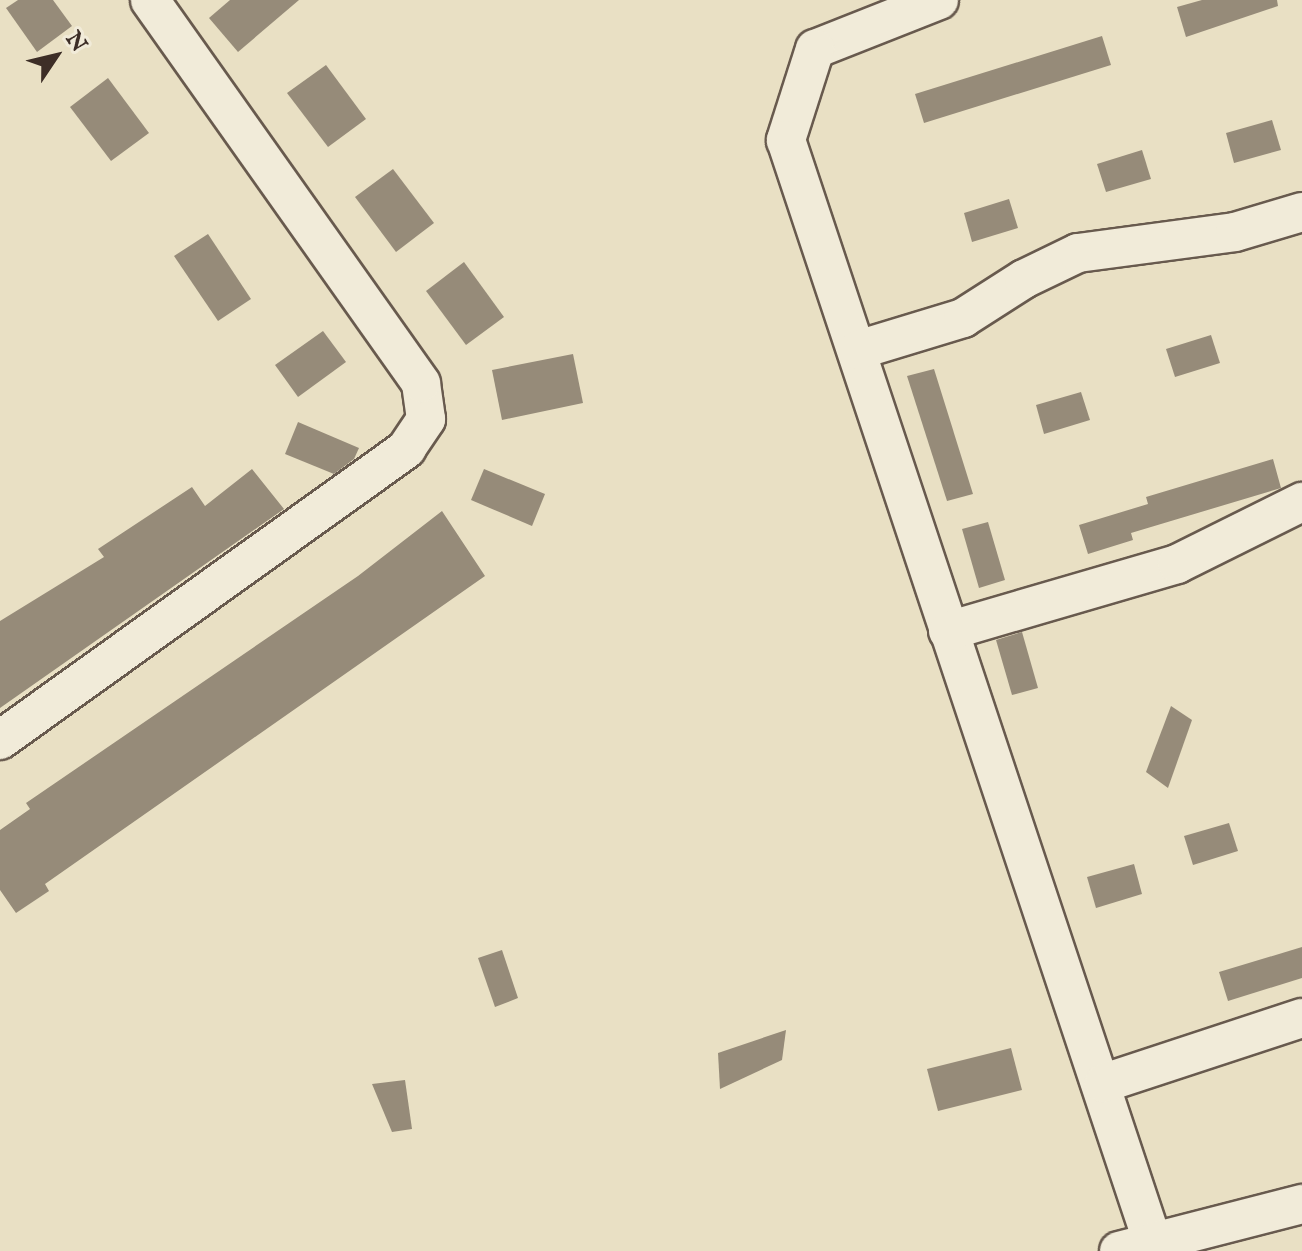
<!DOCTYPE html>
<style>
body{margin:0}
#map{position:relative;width:1302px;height:1251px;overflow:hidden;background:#e9e0c4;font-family:"IM FELL English",serif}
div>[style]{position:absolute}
.building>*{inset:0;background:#968b79}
.roads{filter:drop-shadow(2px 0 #685a4e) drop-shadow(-2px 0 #685a4e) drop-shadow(0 2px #685a4e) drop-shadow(0 -2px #685a4e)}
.minor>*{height:38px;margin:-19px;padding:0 19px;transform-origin:19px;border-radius:19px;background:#f1ebd9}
span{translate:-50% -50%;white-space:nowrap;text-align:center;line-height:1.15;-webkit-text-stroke:8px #f1ebd9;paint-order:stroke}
.north{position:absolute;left:16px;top:16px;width:80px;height:80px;-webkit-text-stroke:6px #f1ebd9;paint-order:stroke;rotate:55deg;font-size:22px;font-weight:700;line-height:32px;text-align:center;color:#3d2e27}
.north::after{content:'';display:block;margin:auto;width:28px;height:36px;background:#3d2e27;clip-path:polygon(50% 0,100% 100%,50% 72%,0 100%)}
</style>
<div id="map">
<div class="building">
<div style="clip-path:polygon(18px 0,53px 0,72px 26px,37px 52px,6px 8px)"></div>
<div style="clip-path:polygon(230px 0,299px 0,238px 52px,209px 18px)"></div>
<div style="clip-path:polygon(1202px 0,1277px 0,1278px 6px,1186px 37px,1177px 7px)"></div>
<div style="clip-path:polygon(1102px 36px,1111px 65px,924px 123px,915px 94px)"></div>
<div style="clip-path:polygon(326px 65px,366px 119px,328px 147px,287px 93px)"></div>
<div style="clip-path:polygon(108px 78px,149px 133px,111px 161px,70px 107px)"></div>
<div style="clip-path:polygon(1272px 120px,1281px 150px,1234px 163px,1226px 133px)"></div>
<div style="clip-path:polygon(1142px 150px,1151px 179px,1106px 192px,1097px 164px)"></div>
<div style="clip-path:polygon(393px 169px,434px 223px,396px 252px,355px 197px)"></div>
<div style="clip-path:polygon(1009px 199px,1018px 228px,972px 242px,964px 213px)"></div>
<div style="clip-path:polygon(208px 234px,251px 299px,218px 321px,174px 256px)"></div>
<div style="clip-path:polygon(464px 262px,504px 317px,466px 345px,426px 291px)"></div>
<div style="clip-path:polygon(323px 331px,346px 362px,298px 397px,275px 365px)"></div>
<div style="clip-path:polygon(1211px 335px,1220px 363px,1175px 377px,1166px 349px)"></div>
<div style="clip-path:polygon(573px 354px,583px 403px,502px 420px,492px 370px)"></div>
<div style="clip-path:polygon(934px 369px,973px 494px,947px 501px,907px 376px)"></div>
<div style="clip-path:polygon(1081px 392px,1090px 420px,1044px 434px,1036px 405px)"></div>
<div style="clip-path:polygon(298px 422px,359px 448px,354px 459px,334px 474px,285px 454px)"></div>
<div style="clip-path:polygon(1273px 459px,1281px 488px,1131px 533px,1133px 540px,1088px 554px,1079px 525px,1148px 504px,1146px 497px)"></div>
<div style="clip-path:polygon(252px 469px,284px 509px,0 708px,0 621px,104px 557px,98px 549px,192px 487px,205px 506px)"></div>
<div style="clip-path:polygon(484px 469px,545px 494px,532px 526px,471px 500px)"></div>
<div style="clip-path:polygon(442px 511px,485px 576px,45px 884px,49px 891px,16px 913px,0 890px,0 830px,30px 809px,26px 803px,358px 576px)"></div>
<div style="clip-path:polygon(988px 522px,1005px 580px,979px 588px,962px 529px)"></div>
<div style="clip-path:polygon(1022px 632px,1038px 688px,1012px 695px,996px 640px)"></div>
<div style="clip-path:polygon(1171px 706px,1192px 720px,1168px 788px,1146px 772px)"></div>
<div style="clip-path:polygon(1229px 823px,1238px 851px,1193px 865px,1184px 836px)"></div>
<div style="clip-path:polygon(1134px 864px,1142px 894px,1096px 908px,1087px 877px)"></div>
<div style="clip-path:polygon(1302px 947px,1302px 978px,1228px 1001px,1219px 972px)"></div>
<div style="clip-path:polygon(502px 950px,518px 998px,495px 1007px,478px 958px)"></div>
<div style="clip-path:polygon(786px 1030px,782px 1060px,720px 1089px,718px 1053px)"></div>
<div style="clip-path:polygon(1011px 1048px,1022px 1090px,938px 1111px,927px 1069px)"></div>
<div style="clip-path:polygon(405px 1080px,412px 1129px,392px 1132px,372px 1084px)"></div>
</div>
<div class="roads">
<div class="minor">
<div style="left:939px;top:0;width:133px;rotate:158.4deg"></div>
<div style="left:815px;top:49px;width:96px;rotate:107.7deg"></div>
<div style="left:786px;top:140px;width:1162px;rotate:71.6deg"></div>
<div style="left:858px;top:350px;width:110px;rotate:-16.9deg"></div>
<div style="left:963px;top:318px;width:72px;rotate:-32.6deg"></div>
<div style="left:1024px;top:279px;width:60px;rotate:-25.7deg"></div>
<div style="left:1078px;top:253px;width:158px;rotate:-7.6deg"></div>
<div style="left:1235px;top:232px;width:70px;rotate:-16.6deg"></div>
<div style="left:948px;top:631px;width:239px;rotate:-16.3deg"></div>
<div style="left:1177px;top:564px;width:140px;rotate:-26.4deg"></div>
<div style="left:0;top:740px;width:500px;rotate:-35.6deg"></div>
<div style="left:406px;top:449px;width:36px;rotate:-56deg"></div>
<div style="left:426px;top:419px;width:36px;rotate:-98deg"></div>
<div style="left:421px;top:383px;width:469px;rotate:-125.3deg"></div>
<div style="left:1104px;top:1083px;width:208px;rotate:-18.2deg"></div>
<div style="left:1119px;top:1251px;width:189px;rotate:-14.4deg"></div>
</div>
</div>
<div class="north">N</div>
</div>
